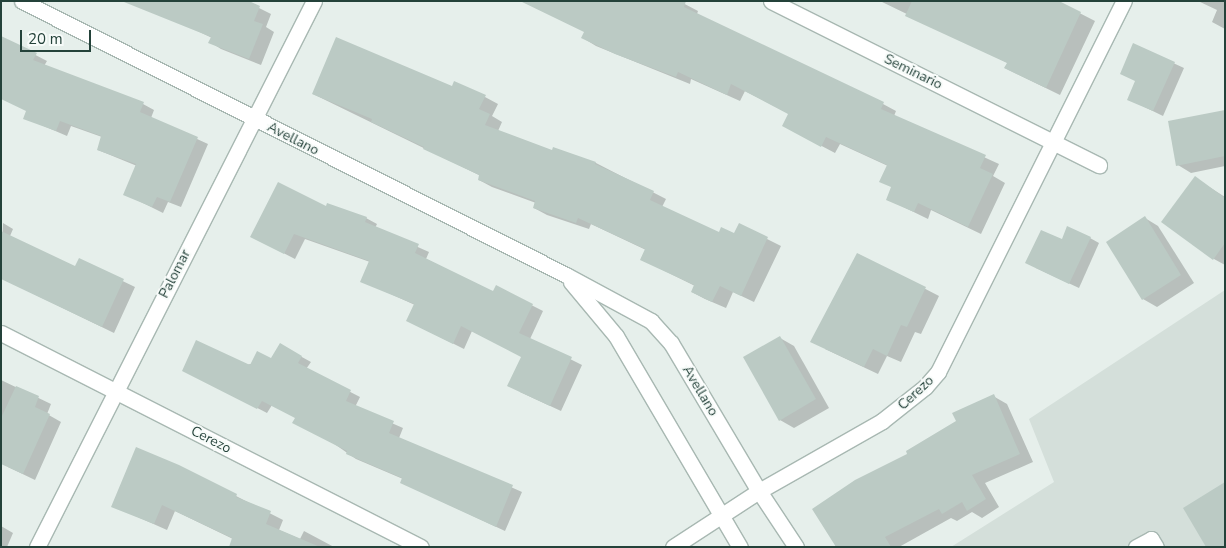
<!DOCTYPE html>
<style>
body{margin:0}
#map{position:relative;width:1226px;height:548px;overflow:hidden;background:#e6efeb;font-family:"Nunito Sans",sans-serif}
div>[style]{position:absolute}
.built>*{inset:0;background:#d4dfda}
.shadow>*{inset:0;background:#0003}
.building>*{inset:0;background:#bbcac4}
.roads{filter:drop-shadow(1px 0 #a8b8b2) drop-shadow(-1px 0 #a8b8b2) drop-shadow(0 1px #a8b8b2) drop-shadow(0 -1px #a8b8b2)}
.minor>*{height:15px;margin:-7.5px;padding:0 7.5px;transform-origin:7.5px;border-radius:7.5px;background:#fff}
span{translate:-50% -50%;white-space:nowrap;text-align:center;line-height:1.15;-webkit-text-stroke:4px #f7fbf9;paint-order:stroke}
.street-label{font-size:14px;color:#24423a}
.frame{position:absolute;inset:0;border:2px solid #24423a;pointer-events:none}
.scale{position:absolute;left:20px;top:30px;width:71px;height:22px;box-sizing:border-box;border:2px solid #24423a;border-top:0;padding-left:6px;font-size:15px;line-height:18px;white-space:nowrap;color:#24423a;-webkit-text-stroke:4px #f7fbf9;paint-order:stroke}
</style>
<div id="map">
<div class="built">
<div style="clip-path:polygon(1225px 290px,1225px 547px,951px 547px,1054px 482px,1029px 419px)"></div>
</div>
<div class="shadow">
<div style="clip-path:polygon(137px 1px,245px 1px,271px 14px,266px 27px,274px 32px,261px 65px,221px 49px,210px 42px,212px 38px)"></div>
<div style="clip-path:polygon(679px 1px,698px 11px,697px 14px,883px 104px,896px 111px,894px 116px,999px 164px,993px 176px,1005px 183px,981px 234px,931px 210px,928px 219px,887px 199px,892px 188px,888px 166px,840px 144px,835px 153px,797px 133px,790px 114px,745px 91px,740px 101px,691px 79px,690px 84px,596px 46px,583px 38px,586px 32px,536px 8px)"></div>
<div style="clip-path:polygon(880px 1px,1056px 1px,1095px 21px,1060px 95px,1005px 68px,1008px 63px)"></div>
<div style="clip-path:polygon(1198px 1px,1225px 1px,1225px 29px,1212px 22px,1217px 10px)"></div>
<div style="clip-path:polygon(1px 37px,47px 61px,44px 66px,143px 104px,154px 110px,151px 118px,208px 144px,181px 207px,168px 202px,163px 213px,125px 194px,137px 166px,98px 150px,102px 137px,71px 126px,67px 136px,25px 118px,27px 112px)"></div>
<div style="clip-path:polygon(1134px 45px,1184px 68px,1163px 116px,1128px 99px,1136px 81px)"></div>
<div style="clip-path:polygon(453px 87px,485px 97px,498px 104px,492px 116px,502px 122px,498px 131px,553px 152px,554px 149px,596px 163px,666px 199px,662px 207px,720px 234px,734px 235px,739px 225px,781px 246px,754px 302px,733px 292px,726px 308px,705px 299px,692px 292px,695px 286px,641px 259px,646px 250px,591px 224px,589px 229px,547px 215px,534px 208px,536px 203px,492px 187px,479px 180px,481px 176px,313px 94px)"></div>
<div style="clip-path:polygon(1225px 111px,1225px 166px,1191px 173px,1178px 165px)"></div>
<div style="clip-path:polygon(1195px 178px,1225px 197px,1225px 265px,1214px 259px)"></div>
<div style="clip-path:polygon(327px 208px,366px 218px,377px 224px,375px 228px,429px 252px,426px 259px,493px 292px,496px 287px,543px 311px,530px 339px,582px 365px,561px 411px,520px 392px,523px 357px,472px 331px,464px 349px,418px 326px,415px 305px,362px 281px,370px 262px,305px 239px,295px 259px,262px 242px)"></div>
<div style="clip-path:polygon(1145px 218px,1158px 226px,1194px 283px,1157px 307px,1143px 299px)"></div>
<div style="clip-path:polygon(3px 223px,13px 229px,10px 236px,76px 268px,79px 260px,135px 287px,114px 333px,1px 278px)"></div>
<div style="clip-path:polygon(1090px 238px,1099px 243px,1079px 288px,1036px 268px,1062px 241px)"></div>
<div style="clip-path:polygon(858px 254px,939px 296px,921px 334px,915px 332px,901px 362px,887px 356px,878px 374px,825px 349px)"></div>
<div style="clip-path:polygon(780px 338px,794px 346px,829px 408px,794px 428px,780px 420px)"></div>
<div style="clip-path:polygon(280px 345px,311px 362px,306px 369px,360px 397px,355px 407px,403px 428px,399px 438px,522px 492px,505px 531px,411px 487px,403px 479px,356px 459px,297px 418px,272px 405px,267px 413px,193px 375px,272px 360px)"></div>
<div style="clip-path:polygon(1px 380px,51px 404px,47px 414px,61px 422px,35px 480px,8px 467px,1px 443px)"></div>
<div style="clip-path:polygon(993px 396px,1007px 404px,1033px 462px,985px 483px,999px 507px,982px 518px,972px 512px,957px 521px,951px 518px,899px 547px,838px 547px,909px 455px)"></div>
<div style="clip-path:polygon(236px 496px,283px 520px,279px 530px,300px 539px,304px 531px,334px 547px,230px 547px,233px 539px,175px 511px,167px 530px,113px 506px)"></div>
<div style="clip-path:polygon(1px 526px,13px 533px,7px 547px,1px 547px)"></div>
</div>
<div class="building">
<div style="clip-path:polygon(249px 1px,260px 6px,254px 21px,263px 24px,249px 59px,208px 43px,211px 37px,124px 2px)"></div>
<div style="clip-path:polygon(520px 1px,686px 1px,684px 7px,884px 102px,881px 109px,986px 155px,980px 168px,993px 174px,968px 227px,918px 203px,914px 212px,886px 200px,891px 187px,879px 182px,887px 165px,826px 137px,821px 147px,782px 126px,788px 114px,731px 84px,727px 95px,678px 72px,676px 77px,615px 54px,581px 38px,584px 32px)"></div>
<div style="clip-path:polygon(912px 1px,1059px 1px,1081px 12px,1046px 88px,1004px 68px,1007px 63px,905px 16px)"></div>
<div style="clip-path:polygon(1px 36px,37px 53px,33px 60px,144px 102px,140px 112px,198px 137px,170px 202px,157px 197px,152px 207px,123px 195px,136px 164px,97px 150px,101px 136px,60px 121px,56px 131px,23px 119px,26px 111px,1px 99px)"></div>
<div style="clip-path:polygon(336px 37px,452px 86px,454px 81px,486px 95px,479px 109px,490px 114px,485px 125px,552px 150px,553px 147px,596px 162px,595px 164px,654px 191px,650px 200px,719px 232px,721px 227px,734px 233px,739px 223px,768px 237px,741px 296px,720px 286px,712px 302px,691px 292px,694px 285px,640px 260px,645px 249px,578px 218px,576px 223px,533px 208px,535px 201px,478px 180px,479px 175px,423px 149px,424px 147px,371px 122px,372px 119px,312px 94px)"></div>
<div style="clip-path:polygon(1133px 43px,1175px 62px,1153px 111px,1127px 100px,1135px 81px,1120px 74px)"></div>
<div style="clip-path:polygon(1225px 110px,1225px 156px,1176px 166px,1168px 121px)"></div>
<div style="clip-path:polygon(1195px 176px,1225px 198px,1225px 243px,1213px 260px,1161px 222px)"></div>
<div style="clip-path:polygon(278px 182px,326px 206px,327px 203px,367px 217px,365px 222px,419px 244px,415px 253px,493px 291px,496px 285px,533px 304px,519px 333px,572px 357px,550px 406px,507px 386px,521px 357px,461px 326px,453px 344px,406px 321px,414px 304px,360px 282px,369px 261px,294px 234px,284px 254px,250px 237px)"></div>
<div style="clip-path:polygon(1145px 216px,1181px 275px,1142px 300px,1106px 242px)"></div>
<div style="clip-path:polygon(1067px 226px,1091px 237px,1069px 284px,1025px 263px,1041px 230px,1062px 239px)"></div>
<div style="clip-path:polygon(1px 231px,75px 266px,79px 258px,124px 279px,102px 327px,1px 279px)"></div>
<div style="clip-path:polygon(857px 253px,926px 287px,907px 327px,901px 325px,887px 356px,873px 349px,864px 367px,810px 342px)"></div>
<div style="clip-path:polygon(780px 336px,816px 399px,779px 421px,743px 357px)"></div>
<div style="clip-path:polygon(196px 340px,250px 365px,257px 351px,271px 358px,280px 343px,302px 356px,298px 363px,351px 390px,346px 401px,394px 421px,389px 433px,513px 485px,496px 527px,400px 483px,402px 478px,346px 454px,347px 451px,292px 423px,295px 418px,262px 401px,257px 409px,182px 371px)"></div>
<div style="clip-path:polygon(16px 386px,39px 396px,35px 407px,50px 414px,23px 474px,1px 464px,1px 418px)"></div>
<div style="clip-path:polygon(994px 394px,1020px 454px,972px 475px,986px 499px,967px 511px,962px 502px,942px 514px,939px 509px,885px 537px,891px 547px,836px 547px,812px 509px,855px 480px,907px 454px,906px 451px,956px 421px,952px 413px)"></div>
<div style="clip-path:polygon(136px 447px,179px 465px,237px 494px,236px 497px,271px 511px,266px 524px,320px 547px,229px 547px,232px 538px,162px 505px,154px 524px,111px 507px)"></div>
<div style="clip-path:polygon(1225px 482px,1225px 547px,1206px 547px,1183px 508px)"></div>
</div>
<div class="roads">
<div class="minor">
<div style="left:22px;top:1px;width:609px;rotate:26.73deg"></div>
<div style="left:566px;top:275px;width:97px;rotate:28.4deg"></div>
<div style="left:651px;top:321px;width:30px;rotate:48deg"></div>
<div style="left:671px;top:343px;width:172px;rotate:59.3deg"></div>
<div style="left:759px;top:491px;width:67px;rotate:56.5deg"></div>
<div style="left:771px;top:1px;width:367px;rotate:26.6deg"></div>
<div style="left:571px;top:282px;width:70px;rotate:50.2deg"></div>
<div style="left:616px;top:336px;width:245px;rotate:59.6deg"></div>
<div style="left:1px;top:333px;width:471px;rotate:27deg"></div>
<div style="left:37px;top:547px;width:612px;rotate:-63.1deg"></div>
<div style="left:673px;top:547px;width:103px;rotate:-33.1deg"></div>
<div style="left:759px;top:491px;width:142px;rotate:-29.6deg"></div>
<div style="left:882px;top:421px;width:55px;rotate:-38.3deg"></div>
<div style="left:925px;top:387px;width:20px;rotate:-49deg"></div>
<div style="left:938px;top:372px;width:415px;rotate:-63.4deg"></div>
<div style="left:1136px;top:547px;width:17px;rotate:-28deg"></div>
<div style="left:1151px;top:539px;width:9px;rotate:58deg"></div>
</div>
</div>
<div class="street-label">
<span style="left:913px;top:72px;rotate:26deg">Seminario</span>
<span style="left:293px;top:139px;rotate:27deg">Avellano</span>
<span style="left:175px;top:274px;rotate:-63deg">Palomar</span>
<span style="left:700px;top:391px;rotate:59deg">Avellano</span>
<span style="left:916px;top:393px;rotate:-43deg">Cerezo</span>
<span style="left:211px;top:440px;rotate:27deg">Cerezo</span>
</div>
<div class="frame"></div>
<div class="scale">20 m</div>
</div>
